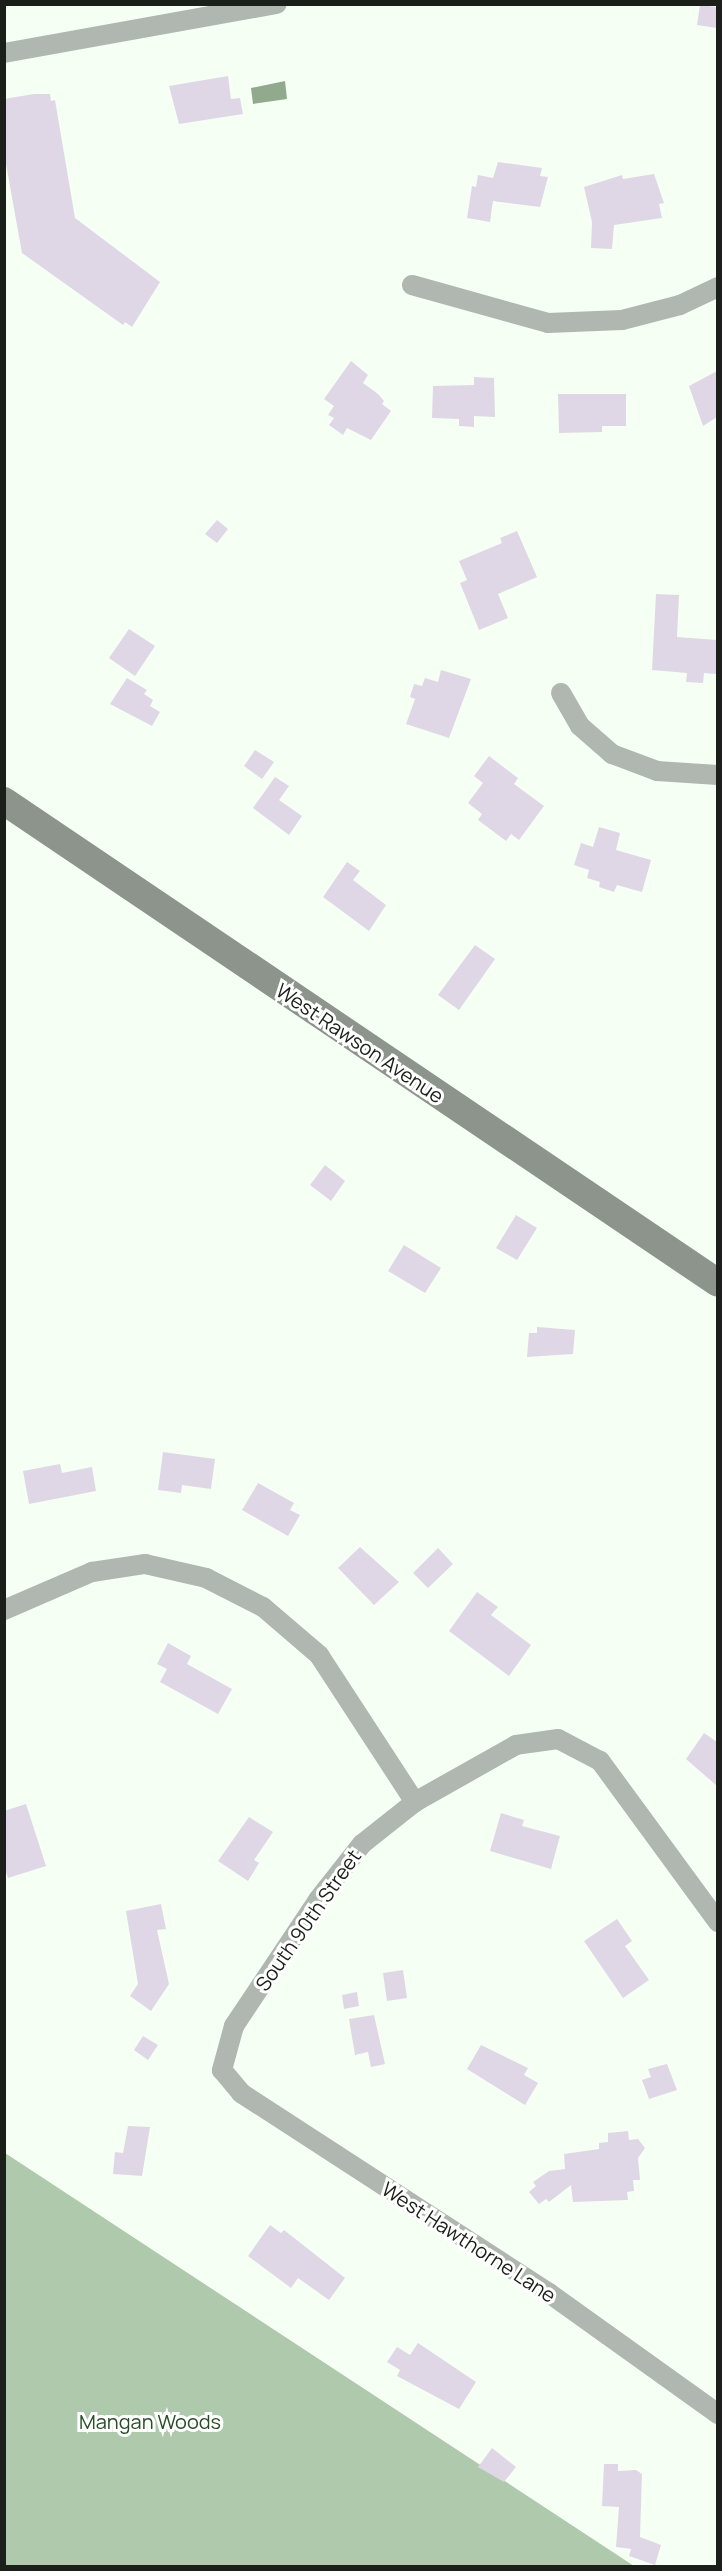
<!DOCTYPE html>
<style>
body{margin:0}
#map{position:relative;width:722px;height:2571px;overflow:hidden;background:#f5fff4;font-family:Manrope,sans-serif}
div>[style]{position:absolute}
.forest>*{inset:0;background:#aec9ac}
.water>*{inset:0;background:#91aa8e}
.building>*{inset:0;background:#e0d7e6}
.street>*{height:20px;margin:-10px;padding:0 10px;transform-origin:10px;border-radius:10px;background:#b0b6b0}
.secondary>*{height:28px;margin:-14px;padding:0 14px;transform-origin:14px;border-radius:14px;background:#8c948c}
span{translate:-50% -50%;white-space:nowrap;text-align:center;line-height:1.15;-webkit-text-stroke:6px #fff;paint-order:stroke}
.street-label{font-size:20px;color:#1a1f1a}
.park-label{font-size:20px;color:#274e26}
.frame{position:absolute;inset:0;border:6px solid #1a1f1a;pointer-events:none}
</style>
<div id="map">
<div class="forest">
<div style="clip-path:polygon(5px 2153px,634px 2566px,5px 2566px)"></div>
</div>
<div class="water">
<div style="clip-path:polygon(285px 81px,287px 99px,253px 104px,251px 88px)"></div>
</div>
<div class="building">
<div style="clip-path:polygon(700px 5px,717px 7px,717px 28px,697px 25px)"></div>
<div style="clip-path:polygon(228px 76px,231px 99px,240px 98px,243px 114px,179px 124px,169px 86px)"></div>
<div style="clip-path:polygon(34px 94px,50px 94px,51px 101px,55px 100px,75px 218px,160px 282px,132px 327px,125px 322px,123px 325px,22px 253px,4px 153px,4px 99px)"></div>
<div style="clip-path:polygon(498px 162px,542px 168px,540px 176px,548px 177px,540px 207px,493px 201px,490px 222px,467px 218px,472px 186px,476px 187px,478px 175px,493px 178px)"></div>
<div style="clip-path:polygon(654px 174px,664px 203px,659px 204px,662px 218px,614px 225px,612px 249px,591px 248px,592px 222px,584px 187px,622px 175px,623px 179px)"></div>
<div style="clip-path:polygon(351px 361px,368px 375px,363px 383px,378px 394px,384px 401px,382px 404px,391px 411px,371px 440px,347px 428px,343px 435px,329px 425px,334px 418px,328px 415px,334px 406px,324px 399px)"></div>
<div style="clip-path:polygon(717px 371px,717px 417px,703px 426px,689px 386px)"></div>
<div style="clip-path:polygon(474px 377px,494px 378px,495px 417px,474px 416px,474px 427px,459px 426px,459px 419px,432px 418px,433px 386px,474px 385px)"></div>
<div style="clip-path:polygon(558px 394px,626px 394px,626px 426px,602px 426px,602px 432px,559px 433px)"></div>
<div style="clip-path:polygon(217px 520px,228px 529px,217px 543px,205px 534px)"></div>
<div style="clip-path:polygon(517px 531px,537px 577px,498px 594px,508px 618px,479px 630px,460px 583px,467px 580px,459px 561px,502px 543px,500px 538px)"></div>
<div style="clip-path:polygon(656px 594px,679px 595px,677px 637px,717px 640px,716px 674px,704px 673px,703px 683px,686px 682px,687px 673px,652px 670px)"></div>
<div style="clip-path:polygon(129px 629px,155px 646px,135px 676px,109px 658px)"></div>
<div style="clip-path:polygon(441px 670px,471px 679px,449px 738px,406px 724px,415px 699px,410px 697px,414px 684px,422px 686px,425px 678px,438px 682px)"></div>
<div style="clip-path:polygon(127px 678px,147px 690px,144px 694px,153px 700px,150px 706px,160px 712px,152px 726px,110px 704px)"></div>
<div style="clip-path:polygon(255px 750px,274px 762px,262px 779px,244px 766px)"></div>
<div style="clip-path:polygon(489px 756px,518px 778px,514px 784px,544px 806px,519px 840px,511px 834px,506px 841px,478px 820px,482px 814px,468px 803px,483px 783px,474px 776px)"></div>
<div style="clip-path:polygon(275px 777px,289px 786px,279px 800px,302px 816px,289px 835px,253px 808px)"></div>
<div style="clip-path:polygon(599px 827px,620px 833px,616px 850px,651px 860px,642px 892px,617px 885px,614px 892px,599px 887px,600px 882px,587px 878px,589px 870px,574px 865px,581px 843px,593px 847px)"></div>
<div style="clip-path:polygon(347px 862px,360px 871px,353px 880px,386px 905px,369px 931px,323px 897px)"></div>
<div style="clip-path:polygon(475px 945px,495px 959px,459px 1010px,438px 995px)"></div>
<div style="clip-path:polygon(325px 1165px,345px 1181px,331px 1201px,310px 1185px)"></div>
<div style="clip-path:polygon(516px 1215px,537px 1228px,517px 1260px,496px 1248px)"></div>
<div style="clip-path:polygon(404px 1245px,441px 1268px,425px 1293px,388px 1271px)"></div>
<div style="clip-path:polygon(537px 1327px,575px 1330px,573px 1354px,527px 1357px,529px 1333px,537px 1333px)"></div>
<div style="clip-path:polygon(163px 1452px,215px 1459px,211px 1489px,182px 1485px,181px 1493px,158px 1490px)"></div>
<div style="clip-path:polygon(60px 1464px,62px 1473px,92px 1467px,96px 1491px,29px 1504px,23px 1471px)"></div>
<div style="clip-path:polygon(258px 1483px,294px 1503px,290px 1510px,300px 1515px,288px 1536px,242px 1510px)"></div>
<div style="clip-path:polygon(360px 1547px,399px 1582px,374px 1605px,338px 1568px)"></div>
<div style="clip-path:polygon(438px 1548px,453px 1564px,428px 1588px,413px 1573px)"></div>
<div style="clip-path:polygon(477px 1592px,498px 1607px,491px 1615px,531px 1645px,509px 1676px,449px 1631px)"></div>
<div style="clip-path:polygon(168px 1643px,191px 1656px,187px 1664px,232px 1689px,218px 1714px,160px 1682px,167px 1669px,157px 1664px)"></div>
<div style="clip-path:polygon(704px 1733px,717px 1742px,717px 1786px,686px 1759px)"></div>
<div style="clip-path:polygon(26px 1804px,46px 1866px,8px 1878px,4px 1866px,4px 1811px)"></div>
<div style="clip-path:polygon(501px 1813px,524px 1820px,522px 1826px,560px 1836px,551px 1869px,490px 1851px)"></div>
<div style="clip-path:polygon(249px 1817px,273px 1832px,254px 1860px,259px 1863px,248px 1881px,218px 1861px)"></div>
<div style="clip-path:polygon(161px 1904px,166px 1929px,157px 1930px,169px 1984px,151px 2011px,130px 1996px,138px 1984px,126px 1911px)"></div>
<div style="clip-path:polygon(617px 1919px,632px 1941px,625px 1946px,649px 1980px,623px 1998px,584px 1941px)"></div>
<div style="clip-path:polygon(403px 1970px,407px 1998px,387px 2001px,383px 1973px)"></div>
<div style="clip-path:polygon(357px 1992px,359px 2006px,344px 2009px,342px 1995px)"></div>
<div style="clip-path:polygon(374px 2015px,385px 2064px,371px 2067px,368px 2052px,355px 2055px,349px 2019px)"></div>
<div style="clip-path:polygon(143px 2036px,158px 2045px,148px 2060px,134px 2050px)"></div>
<div style="clip-path:polygon(481px 2045px,528px 2068px,524px 2075px,538px 2083px,525px 2105px,467px 2069px)"></div>
<div style="clip-path:polygon(667px 2064px,677px 2090px,649px 2099px,642px 2080px,651px 2077px,648px 2069px)"></div>
<div style="clip-path:polygon(128px 2126px,150px 2127px,142px 2176px,113px 2174px,115px 2152px,123px 2153px)"></div>
<div style="clip-path:polygon(628px 2131px,629px 2140px,638px 2139px,645px 2148px,638px 2158px,640px 2180px,633px 2180px,634px 2191px,627px 2192px,628px 2200px,573px 2202px,571px 2185px,549px 2202px,546px 2199px,539px 2204px,529px 2192px,536px 2186px,533px 2182px,549px 2171px,565px 2169px,564px 2154px,599px 2149px,599px 2143px,608px 2142px,608px 2133px)"></div>
<div style="clip-path:polygon(270px 2225px,281px 2233px,284px 2230px,345px 2278px,329px 2300px,298px 2278px,291px 2288px,248px 2256px)"></div>
<div style="clip-path:polygon(418px 2343px,476px 2382px,459px 2409px,397px 2376px,400px 2370px,387px 2362px,397px 2347px,410px 2355px)"></div>
<div style="clip-path:polygon(492px 2448px,516px 2467px,504px 2482px,478px 2467px)"></div>
<div style="clip-path:polygon(604px 2464px,618px 2464px,618px 2471px,636px 2470px,642px 2474px,640px 2537px,661px 2545px,655px 2565px,629px 2556px,631px 2549px,616px 2547px,619px 2507px,602px 2506px)"></div>
</div>
<div class="street">
<div style="left:4px;top:53px;width:277px;rotate:-10.2deg"></div>
<div style="left:412px;top:285px;width:141px;rotate:15.6deg"></div>
<div style="left:548px;top:323px;width:74px;rotate:-2.3deg"></div>
<div style="left:622px;top:320px;width:60px;rotate:-14.5deg"></div>
<div style="left:680px;top:305px;width:42px;rotate:-25.3deg"></div>
<div style="left:561px;top:693px;width:38px;rotate:60deg"></div>
<div style="left:580px;top:726px;width:43px;rotate:41.2deg"></div>
<div style="left:612px;top:754px;width:48px;rotate:20.7deg"></div>
<div style="left:657px;top:771px;width:61px;rotate:3.8deg"></div>
<div style="left:4px;top:1610px;width:96px;rotate:-23.4deg"></div>
<div style="left:92px;top:1572px;width:54px;rotate:-8.6deg"></div>
<div style="left:145px;top:1564px;width:63px;rotate:12.9deg"></div>
<div style="left:206px;top:1578px;width:64px;rotate:27deg"></div>
<div style="left:263px;top:1607px;width:74px;rotate:40.6deg"></div>
<div style="left:319px;top:1655px;width:176px;rotate:56.9deg"></div>
<div style="left:718px;top:1922px;width:200px;rotate:-126.2deg"></div>
<div style="left:600px;top:1761px;width:47px;rotate:-152.4deg"></div>
<div style="left:558px;top:1739px;width:42px;rotate:171.9deg"></div>
<div style="left:516px;top:1745px;width:116px;rotate:150.6deg"></div>
<div style="left:415px;top:1802px;width:68px;rotate:141.6deg"></div>
<div style="left:362px;top:1844px;width:71px;rotate:128.2deg"></div>
<div style="left:318px;top:1900px;width:151px;rotate:123.7deg"></div>
<div style="left:234px;top:2026px;width:46px;rotate:105.3deg"></div>
<div style="left:222px;top:2070px;width:30px;rotate:50deg"></div>
<div style="left:241px;top:2093px;width:367px;rotate:33deg"></div>
<div style="left:549px;top:2293px;width:208px;rotate:35.6deg"></div>
</div>
<div class="secondary">
<div style="left:4px;top:801px;width:861px;rotate:34.02deg"></div>
</div>
<div class="street-label">
<span style="left:360px;top:1043px;rotate:34deg">West Rawson Avenue</span>
<span style="left:308px;top:1920px;rotate:-55deg">South 90th Street</span>
<span style="left:469px;top:2242px;rotate:33deg">West Hawthorne Lane</span>
</div>
<div class="park-label">
<span style="left:150px;top:2421px">Mangan Woods</span>
</div>
<div class="frame"></div>
</div>
